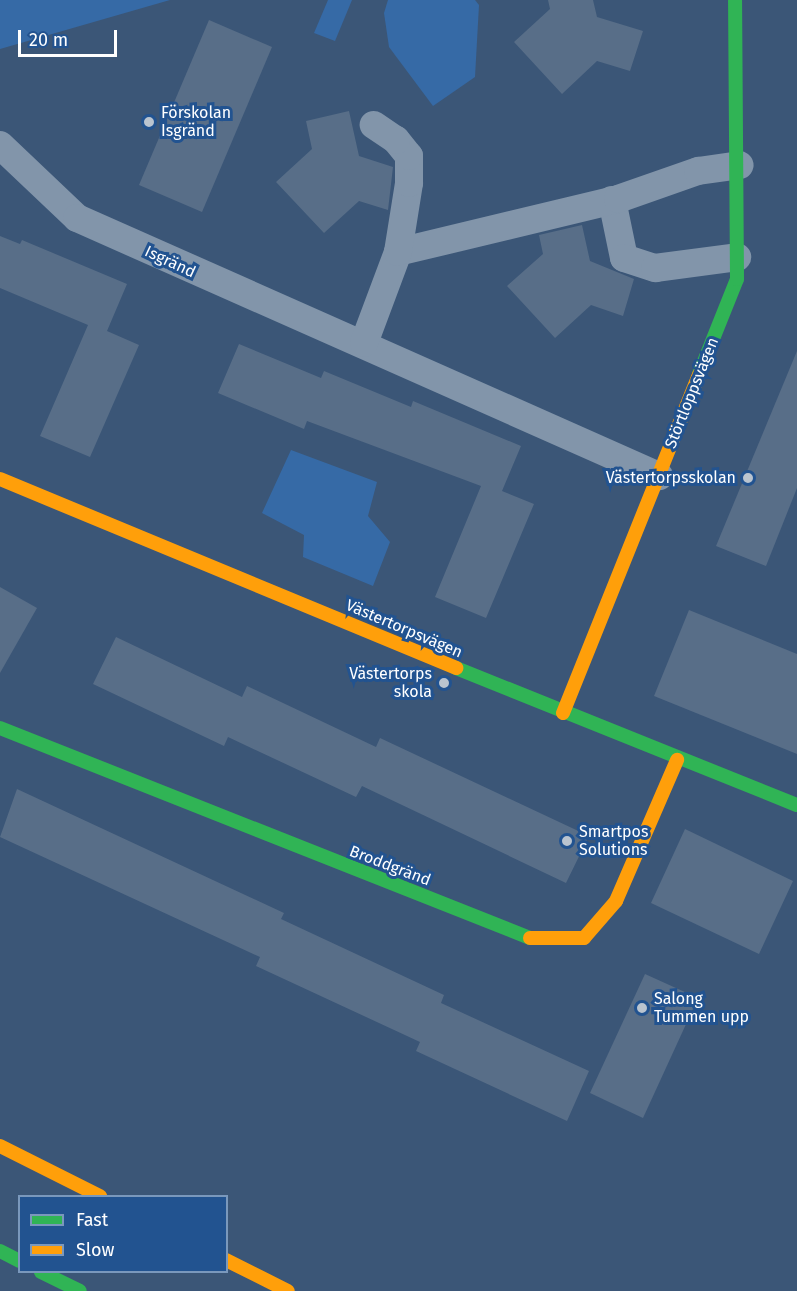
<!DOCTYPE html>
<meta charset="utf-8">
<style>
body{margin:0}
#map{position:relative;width:797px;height:1291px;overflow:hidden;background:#3b5677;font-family:"Fira Sans",sans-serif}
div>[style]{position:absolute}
.green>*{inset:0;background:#366aa6}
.building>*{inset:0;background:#586e88}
.street>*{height:28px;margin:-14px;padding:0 14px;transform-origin:14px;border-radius:14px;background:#8295aa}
.fast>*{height:14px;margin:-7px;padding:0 7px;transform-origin:7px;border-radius:7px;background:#30b455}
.slow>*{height:14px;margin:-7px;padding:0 7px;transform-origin:7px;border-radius:7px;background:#ff9f0a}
.dots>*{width:16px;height:16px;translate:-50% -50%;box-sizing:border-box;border:3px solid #225390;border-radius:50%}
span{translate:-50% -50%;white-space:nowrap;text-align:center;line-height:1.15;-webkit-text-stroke:6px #225390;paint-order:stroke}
.poi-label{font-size:16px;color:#fff}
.left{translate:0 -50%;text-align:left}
.right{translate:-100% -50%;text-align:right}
.street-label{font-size:16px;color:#fff}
.legend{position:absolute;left:18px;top:1195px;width:210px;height:78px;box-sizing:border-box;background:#225390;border:2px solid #7a98bc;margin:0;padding:8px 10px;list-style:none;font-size:18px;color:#fff}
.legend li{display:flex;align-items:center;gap:12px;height:30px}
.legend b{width:30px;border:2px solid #7a98bc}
.scale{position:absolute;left:18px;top:30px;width:99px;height:27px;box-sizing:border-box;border:3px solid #fff;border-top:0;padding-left:8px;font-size:18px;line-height:21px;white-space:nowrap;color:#fff;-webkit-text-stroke:4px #225390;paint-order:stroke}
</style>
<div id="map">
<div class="green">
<div style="clip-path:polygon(0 0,170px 0,0 49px)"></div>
<div style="clip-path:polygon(328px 0,352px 0,335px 41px,314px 33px)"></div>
<div style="clip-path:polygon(388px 0,475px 0,479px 5px,475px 77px,433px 106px,389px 47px,384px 13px)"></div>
<div style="clip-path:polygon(291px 450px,377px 482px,368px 516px,390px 542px,373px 586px,303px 557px,304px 535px,262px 513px)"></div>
</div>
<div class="building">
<div style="clip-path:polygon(548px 0,593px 0,597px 17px,643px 31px,630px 71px,597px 61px,562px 94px,514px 42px,550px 9px)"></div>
<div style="clip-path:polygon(209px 20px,272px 47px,202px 212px,139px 185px)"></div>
<div style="clip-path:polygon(349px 111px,359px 156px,393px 167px,388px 210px,359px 201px,324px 233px,276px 182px,312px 149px,306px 121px)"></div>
<div style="clip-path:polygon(582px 225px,590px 261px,634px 279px,623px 316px,591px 305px,555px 338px,507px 286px,543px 254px,539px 235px)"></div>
<div style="clip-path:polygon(0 236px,20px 244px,22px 240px,127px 284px,107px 331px,139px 345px,90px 457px,40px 436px,88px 325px,0 288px)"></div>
<div style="clip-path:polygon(239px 344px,321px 378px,324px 371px,411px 407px,413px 401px,521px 446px,502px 491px,534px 504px,486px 618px,435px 597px,481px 486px,307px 421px,304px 429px,218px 393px)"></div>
<div style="clip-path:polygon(797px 351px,797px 488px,766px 566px,716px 546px)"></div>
<div style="clip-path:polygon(0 587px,37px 608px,0 673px)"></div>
<div style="clip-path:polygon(689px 610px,797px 654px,797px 754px,654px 696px)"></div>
<div style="clip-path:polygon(116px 637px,242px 697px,247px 686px,376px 747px,380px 738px,589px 836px,566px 883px,362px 786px,356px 797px,228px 737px,224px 746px,93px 684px)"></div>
<div style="clip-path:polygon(17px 789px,284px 913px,281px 919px,444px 995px,441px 1003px,589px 1071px,567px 1121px,416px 1051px,420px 1042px,256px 966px,260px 957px,0 837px)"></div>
<div style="clip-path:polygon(685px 829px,793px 881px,759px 954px,651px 903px)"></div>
<div style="clip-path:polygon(645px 974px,698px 998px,643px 1118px,590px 1093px)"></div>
</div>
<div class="street">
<div style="left:0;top:145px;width:106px;rotate:43.5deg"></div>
<div style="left:77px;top:218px;width:637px;rotate:23.91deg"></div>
<div style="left:612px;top:200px;width:59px;rotate:78.3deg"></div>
<div style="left:624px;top:258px;width:33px;rotate:18deg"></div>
<div style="left:655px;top:268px;width:83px;rotate:-7.6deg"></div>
<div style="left:398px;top:252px;width:226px;rotate:-13.5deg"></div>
<div style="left:618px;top:199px;width:85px;rotate:-19.3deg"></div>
<div style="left:698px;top:171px;width:42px;rotate:-8.1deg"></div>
<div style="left:364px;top:343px;width:97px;rotate:-69.5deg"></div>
<div style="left:398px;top:252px;width:70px;rotate:-80.9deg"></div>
<div style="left:409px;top:183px;width:27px;rotate:-90deg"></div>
<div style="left:409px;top:156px;width:21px;rotate:-129deg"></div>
<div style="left:396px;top:140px;width:27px;rotate:-146deg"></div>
</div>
<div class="fast">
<div style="left:699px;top:374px;width:102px;rotate:-68.2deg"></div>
<div style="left:737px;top:279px;width:279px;rotate:-90.4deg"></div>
<div style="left:456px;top:668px;width:367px;rotate:21.9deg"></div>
<div style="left:0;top:728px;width:570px;rotate:21.61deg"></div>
<div style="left:0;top:1251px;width:22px;rotate:27deg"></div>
<div style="left:41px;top:1272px;width:43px;rotate:26deg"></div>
</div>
<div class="slow">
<div style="left:0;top:479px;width:494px;rotate:22.5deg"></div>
<div style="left:563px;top:713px;width:365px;rotate:-68.1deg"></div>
<div style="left:530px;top:938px;width:54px"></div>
<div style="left:584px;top:938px;width:49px;rotate:-49.1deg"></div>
<div style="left:616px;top:901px;width:154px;rotate:-66.6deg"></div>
<div style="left:0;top:1146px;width:112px;rotate:26.6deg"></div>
<div style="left:226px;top:1260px;width:69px;rotate:26.6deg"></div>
</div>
<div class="dots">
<div style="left:149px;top:122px;background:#bac4cf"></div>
<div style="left:748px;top:478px;background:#bac4cf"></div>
<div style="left:444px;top:683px;background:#bac4cf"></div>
<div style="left:567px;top:841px;background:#bac4cf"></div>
<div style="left:642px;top:1008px;background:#bac4cf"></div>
</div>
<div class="poi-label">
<span class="left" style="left:161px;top:122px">Förskolan<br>Isgränd</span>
<span class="right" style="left:736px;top:478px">Västertorpsskolan</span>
<span class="right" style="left:432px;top:683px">Västertorps<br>skola</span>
<span class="left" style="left:579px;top:841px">Smartpos<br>Solutions</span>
<span class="left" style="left:654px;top:1008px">Salong<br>Tummen upp</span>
</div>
<div class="street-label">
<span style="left:170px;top:262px;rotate:25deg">Isgränd</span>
<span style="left:692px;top:393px;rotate:-68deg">Störtloppsvägen</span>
<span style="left:404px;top:629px;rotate:23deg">Västertorpsvägen</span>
<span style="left:390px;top:866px;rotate:21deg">Broddgränd</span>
</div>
<ul class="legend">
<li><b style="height:8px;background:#30b455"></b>Fast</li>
<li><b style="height:8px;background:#ff9f0a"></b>Slow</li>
</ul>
<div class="scale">20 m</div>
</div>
